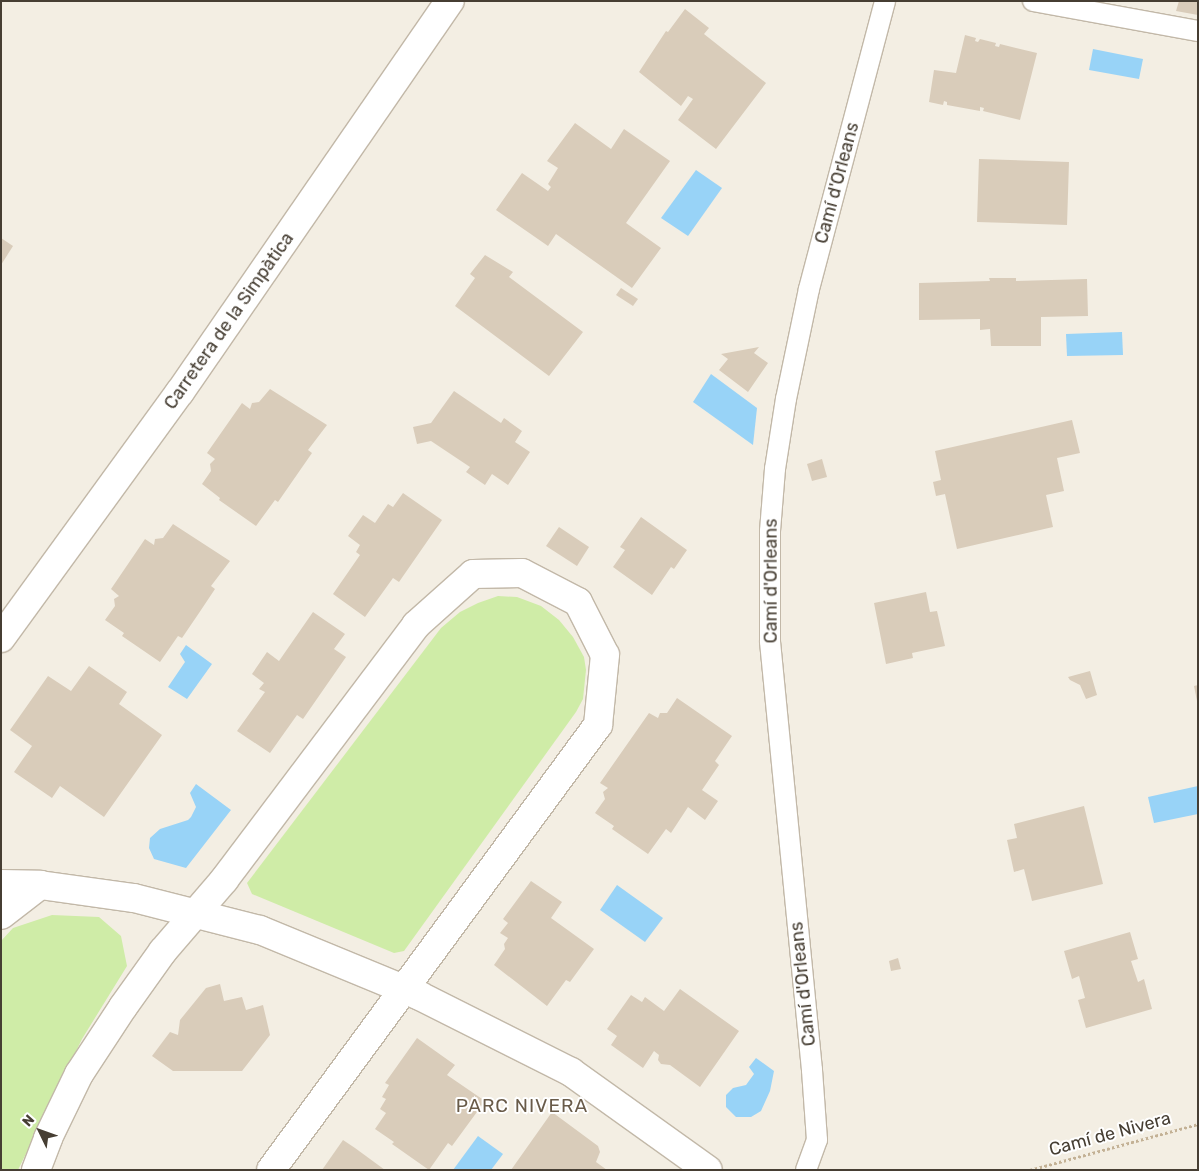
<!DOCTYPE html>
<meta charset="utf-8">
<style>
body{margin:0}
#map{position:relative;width:1199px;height:1171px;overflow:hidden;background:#f3eee3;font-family:Rubik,sans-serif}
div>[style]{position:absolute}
.green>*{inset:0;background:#cfeca7}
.water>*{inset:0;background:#98d3f7}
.building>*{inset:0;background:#d9ccba}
.path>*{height:3px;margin-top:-1.5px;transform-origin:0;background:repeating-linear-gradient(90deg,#c3b195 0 2.5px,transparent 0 5px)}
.roads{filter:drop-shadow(1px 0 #c2b8a8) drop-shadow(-1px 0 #c2b8a8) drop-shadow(0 1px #c2b8a8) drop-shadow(0 -1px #c2b8a8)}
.service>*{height:20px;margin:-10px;padding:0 10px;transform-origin:10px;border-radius:10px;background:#fff}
.minor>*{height:28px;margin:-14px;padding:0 14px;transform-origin:14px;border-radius:14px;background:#fff}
span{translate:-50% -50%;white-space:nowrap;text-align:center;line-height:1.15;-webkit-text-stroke:4px #fff;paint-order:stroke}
.street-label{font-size:18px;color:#463e33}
.neighbourhood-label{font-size:19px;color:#695b49;letter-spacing:1px}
.frame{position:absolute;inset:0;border:2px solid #463e33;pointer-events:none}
.north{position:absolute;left:15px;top:1106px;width:50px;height:50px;-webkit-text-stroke:4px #fff;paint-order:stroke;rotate:312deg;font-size:14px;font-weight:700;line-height:20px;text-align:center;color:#463e33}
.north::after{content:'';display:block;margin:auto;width:18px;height:22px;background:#463e33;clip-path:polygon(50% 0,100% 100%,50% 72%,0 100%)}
</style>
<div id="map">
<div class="green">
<div style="clip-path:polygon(498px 596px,517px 597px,541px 606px,559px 620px,573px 637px,584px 657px,586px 670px,583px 699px,576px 712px,404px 951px,394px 953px,252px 894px,247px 883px,441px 628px,460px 612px,478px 603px)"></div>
<div style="clip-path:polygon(52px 915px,99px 917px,121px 936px,127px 966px,82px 1039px,18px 1170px,1px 1170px,1px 941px,13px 928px)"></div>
</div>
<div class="water">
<div style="clip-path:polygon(1093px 49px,1143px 59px,1139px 79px,1089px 70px)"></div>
<div style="clip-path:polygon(696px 170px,722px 188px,688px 236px,661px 218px)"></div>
<div style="clip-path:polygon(1122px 332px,1123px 355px,1067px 356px,1066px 334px)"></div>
<div style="clip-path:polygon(711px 374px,757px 408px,753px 445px,693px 402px)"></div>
<div style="clip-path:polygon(186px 645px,212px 664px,187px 699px,168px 687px,185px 662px,180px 654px)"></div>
<div style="clip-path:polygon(196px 784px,231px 810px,186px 868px,154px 859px,149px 848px,150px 838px,160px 829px,188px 820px,191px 817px,196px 807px,190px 793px)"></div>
<div style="clip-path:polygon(1198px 786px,1198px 814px,1154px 823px,1148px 797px)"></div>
<div style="clip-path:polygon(617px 885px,663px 918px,645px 942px,600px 910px)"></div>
<div style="clip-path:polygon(756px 1058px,774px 1071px,770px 1091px,761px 1111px,751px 1117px,736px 1117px,726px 1107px,726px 1095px,733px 1088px,746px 1085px,754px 1074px,749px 1067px)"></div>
<div style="clip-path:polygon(478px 1136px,503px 1154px,491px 1170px,453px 1170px)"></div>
</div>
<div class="building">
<div style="clip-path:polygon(1179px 1px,1198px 1px,1198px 15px,1176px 11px)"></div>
<div style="clip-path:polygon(685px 9px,709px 28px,704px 34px,766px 83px,716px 149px,678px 120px,693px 99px,688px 96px,681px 106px,639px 72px,666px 31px,668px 32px)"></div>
<div style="clip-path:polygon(965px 35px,976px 38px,975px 41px,978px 42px,980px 39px,996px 43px,995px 46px,999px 47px,1000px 44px,1037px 53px,1020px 120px,983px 111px,984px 108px,980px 107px,980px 111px,947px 105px,947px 102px,944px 101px,943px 105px,929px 102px,934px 70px,956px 73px)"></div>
<div style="clip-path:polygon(575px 123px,611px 149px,624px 129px,670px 161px,626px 223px,661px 248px,632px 288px,556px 234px,548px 246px,496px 210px,522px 173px,548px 191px,551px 187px,548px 184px,558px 168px,547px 161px)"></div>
<div style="clip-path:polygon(979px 159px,1069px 162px,1067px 225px,977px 222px)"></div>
<div style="clip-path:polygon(1px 238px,13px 246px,1px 265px)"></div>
<div style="clip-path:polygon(485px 255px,513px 272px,509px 277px,583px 332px,549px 376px,455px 306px,475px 278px,470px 274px)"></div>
<div style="clip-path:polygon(989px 278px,1016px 278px,1016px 281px,1087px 279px,1088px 316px,1041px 317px,1041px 346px,991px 346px,990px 329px,980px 330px,980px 319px,919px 320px,919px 283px,990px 281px)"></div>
<div style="clip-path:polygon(621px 288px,638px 299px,633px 306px,616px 295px)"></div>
<div style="clip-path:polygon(759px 347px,754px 353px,768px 363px,748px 392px,719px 370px,728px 359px,721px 354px)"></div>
<div style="clip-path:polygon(270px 389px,327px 425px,308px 450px,312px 453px,278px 502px,275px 500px,256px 526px,219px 500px,220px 498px,202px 484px,211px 471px,210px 464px,215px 459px,207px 453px,242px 403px,250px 409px,252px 403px,259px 402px)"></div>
<div style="clip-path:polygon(454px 391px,501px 423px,504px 418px,522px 431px,515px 442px,530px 452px,508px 485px,492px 474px,485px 485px,466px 472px,470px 467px,431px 441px,417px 444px,413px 427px,431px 423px)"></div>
<div style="clip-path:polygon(1072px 420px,1080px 453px,1057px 458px,1064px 491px,1046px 495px,1053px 527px,957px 549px,945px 494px,936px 496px,933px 482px,941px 480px,935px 451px)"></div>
<div style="clip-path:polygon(822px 459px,827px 477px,812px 481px,807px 464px)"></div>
<div style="clip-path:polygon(403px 493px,442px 520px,399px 582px,393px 578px,365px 617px,333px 594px,360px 555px,356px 552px,360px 545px,348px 536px,363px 515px,375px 523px,388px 504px,393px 507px)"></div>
<div style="clip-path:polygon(641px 517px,687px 550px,674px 569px,671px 567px,652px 595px,613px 567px,625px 550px,620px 547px)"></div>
<div style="clip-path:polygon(173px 524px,230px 561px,211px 586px,215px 589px,199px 613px,182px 638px,178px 636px,160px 662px,122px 636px,124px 633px,105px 620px,115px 606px,114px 599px,119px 596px,111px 589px,145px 539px,154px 545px,155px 539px,163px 538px)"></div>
<div style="clip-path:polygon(559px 527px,589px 547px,577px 566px,546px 546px)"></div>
<div style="clip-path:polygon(926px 592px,930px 612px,937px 611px,945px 646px,912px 653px,913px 658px,886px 664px,874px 603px)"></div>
<div style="clip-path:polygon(313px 612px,345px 634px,334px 649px,346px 657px,303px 719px,297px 715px,270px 753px,237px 731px,265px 692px,259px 689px,264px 683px,252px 674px,267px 652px,279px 661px)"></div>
<div style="clip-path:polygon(89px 666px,127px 692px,119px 704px,162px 735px,104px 817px,60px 786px,52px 798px,14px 772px,32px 746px,10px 730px,48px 676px,71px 691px)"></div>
<div style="clip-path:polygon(1090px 671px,1097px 695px,1086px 699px,1080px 685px,1070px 680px,1068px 677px)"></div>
<div style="clip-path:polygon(1198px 685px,1198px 701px,1197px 701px,1194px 686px)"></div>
<div style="clip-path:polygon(677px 698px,732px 736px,715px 761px,719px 765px,702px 790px,718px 801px,705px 820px,688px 807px,671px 833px,666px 829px,648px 854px,612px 829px,614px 826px,595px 813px,605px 799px,603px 792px,608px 788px,600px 783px,649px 713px,658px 718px,660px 713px,667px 713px)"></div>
<div style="clip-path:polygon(1084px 806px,1103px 884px,1032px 901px,1024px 869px,1014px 872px,1007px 840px,1017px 838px,1014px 824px)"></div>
<div style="clip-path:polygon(531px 881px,562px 902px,551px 918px,594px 949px,570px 982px,566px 980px,547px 1006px,494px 965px,505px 949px,504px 944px,508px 938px,500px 933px,508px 923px,503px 919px)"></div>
<div style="clip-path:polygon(1130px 932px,1138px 959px,1131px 961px,1138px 982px,1144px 979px,1152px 1009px,1086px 1028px,1078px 1000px,1085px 998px,1079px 976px,1072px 979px,1064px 951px)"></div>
<div style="clip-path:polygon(898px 958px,901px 969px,891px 971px,889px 961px)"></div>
<div style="clip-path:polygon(220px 984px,224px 1001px,242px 997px,246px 1010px,263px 1005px,270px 1035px,242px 1071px,173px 1071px,152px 1056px,170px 1032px,178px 1035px,180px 1020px,206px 988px)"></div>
<div style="clip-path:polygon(680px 989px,739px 1031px,700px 1087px,670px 1065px,661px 1064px,658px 1060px,659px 1055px,654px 1051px,643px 1068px,611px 1045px,617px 1036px,607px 1029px,631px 995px,642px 1002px,645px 997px,664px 1011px)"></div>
<div style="clip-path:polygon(417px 1038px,455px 1065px,447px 1075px,485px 1101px,452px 1146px,448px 1143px,429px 1170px,392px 1144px,394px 1142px,375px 1129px,386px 1113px,380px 1109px,386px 1099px,382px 1097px,389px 1085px,385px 1083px)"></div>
<div style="clip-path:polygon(552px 1112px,598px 1146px,600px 1152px,596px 1162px,607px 1170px,511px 1170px)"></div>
<div style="clip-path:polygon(343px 1140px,355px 1148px,385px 1170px,322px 1170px)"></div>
</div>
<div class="path">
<div style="left:1030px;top:1170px;width:174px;rotate:-15.3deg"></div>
</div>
<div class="roads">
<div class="service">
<div style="left:1033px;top:1px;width:168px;rotate:10.3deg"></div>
<div style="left:806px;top:1170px;width:32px;rotate:-70deg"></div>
<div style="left:817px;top:1140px;width:70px;rotate:-94.1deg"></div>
<div style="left:812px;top:1070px;width:431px;rotate:-95.6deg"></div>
<div style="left:770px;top:641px;width:110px;rotate:-90deg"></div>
<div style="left:770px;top:531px;width:62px;rotate:-85.4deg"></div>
<div style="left:775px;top:469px;width:71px;rotate:-81.1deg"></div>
<div style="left:786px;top:399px;width:112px;rotate:-78.2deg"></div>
<div style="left:809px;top:289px;width:298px;rotate:-75.2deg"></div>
</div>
<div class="minor">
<div style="left:1px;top:638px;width:304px;rotate:-54deg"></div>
<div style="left:180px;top:392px;width:475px;rotate:-55.4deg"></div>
<div style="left:1px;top:884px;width:39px;rotate:1deg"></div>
<div style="left:40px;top:885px;width:49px;rotate:142.4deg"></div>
<div style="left:40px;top:885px;width:95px;rotate:7.9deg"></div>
<div style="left:134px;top:898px;width:130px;rotate:14.3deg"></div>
<div style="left:260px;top:930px;width:173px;rotate:22.4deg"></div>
<div style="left:420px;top:996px;width:169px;rotate:26.7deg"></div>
<div style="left:571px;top:1072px;width:168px;rotate:35.6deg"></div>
<div style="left:36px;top:1170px;width:34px;rotate:-69deg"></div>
<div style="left:48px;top:1138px;width:71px;rotate:-64.2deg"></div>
<div style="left:79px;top:1074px;width:80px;rotate:-56.7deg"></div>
<div style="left:123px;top:1007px;width:69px;rotate:-54.5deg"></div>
<div style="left:163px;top:951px;width:94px;rotate:-49.3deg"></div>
<div style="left:224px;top:880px;width:319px;rotate:-53deg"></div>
<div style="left:416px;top:625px;width:76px;rotate:-41.8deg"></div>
<div style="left:473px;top:574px;width:49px;rotate:-1.2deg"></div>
<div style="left:522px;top:573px;width:63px;rotate:27.4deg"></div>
<div style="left:578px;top:602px;width:59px;rotate:63deg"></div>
<div style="left:605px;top:655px;width:70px;rotate:95.7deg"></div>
<div style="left:598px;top:725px;width:552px;rotate:126.31deg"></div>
</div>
</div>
<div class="street-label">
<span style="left:837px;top:183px;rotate:-75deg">Camí d'Orleans</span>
<span style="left:229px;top:321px;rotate:-55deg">Carretera de la Simpàtica</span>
<span style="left:771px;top:581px;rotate:-90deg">Camí d'Orleans</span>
<span style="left:803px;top:984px;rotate:-96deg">Camí d'Orleans</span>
<span style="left:1110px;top:1134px;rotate:-15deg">Camí de Nivera</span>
</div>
<div class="neighbourhood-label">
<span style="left:522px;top:1106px">PARC NIVERA</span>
</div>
<div class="frame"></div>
<div class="north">N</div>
</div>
